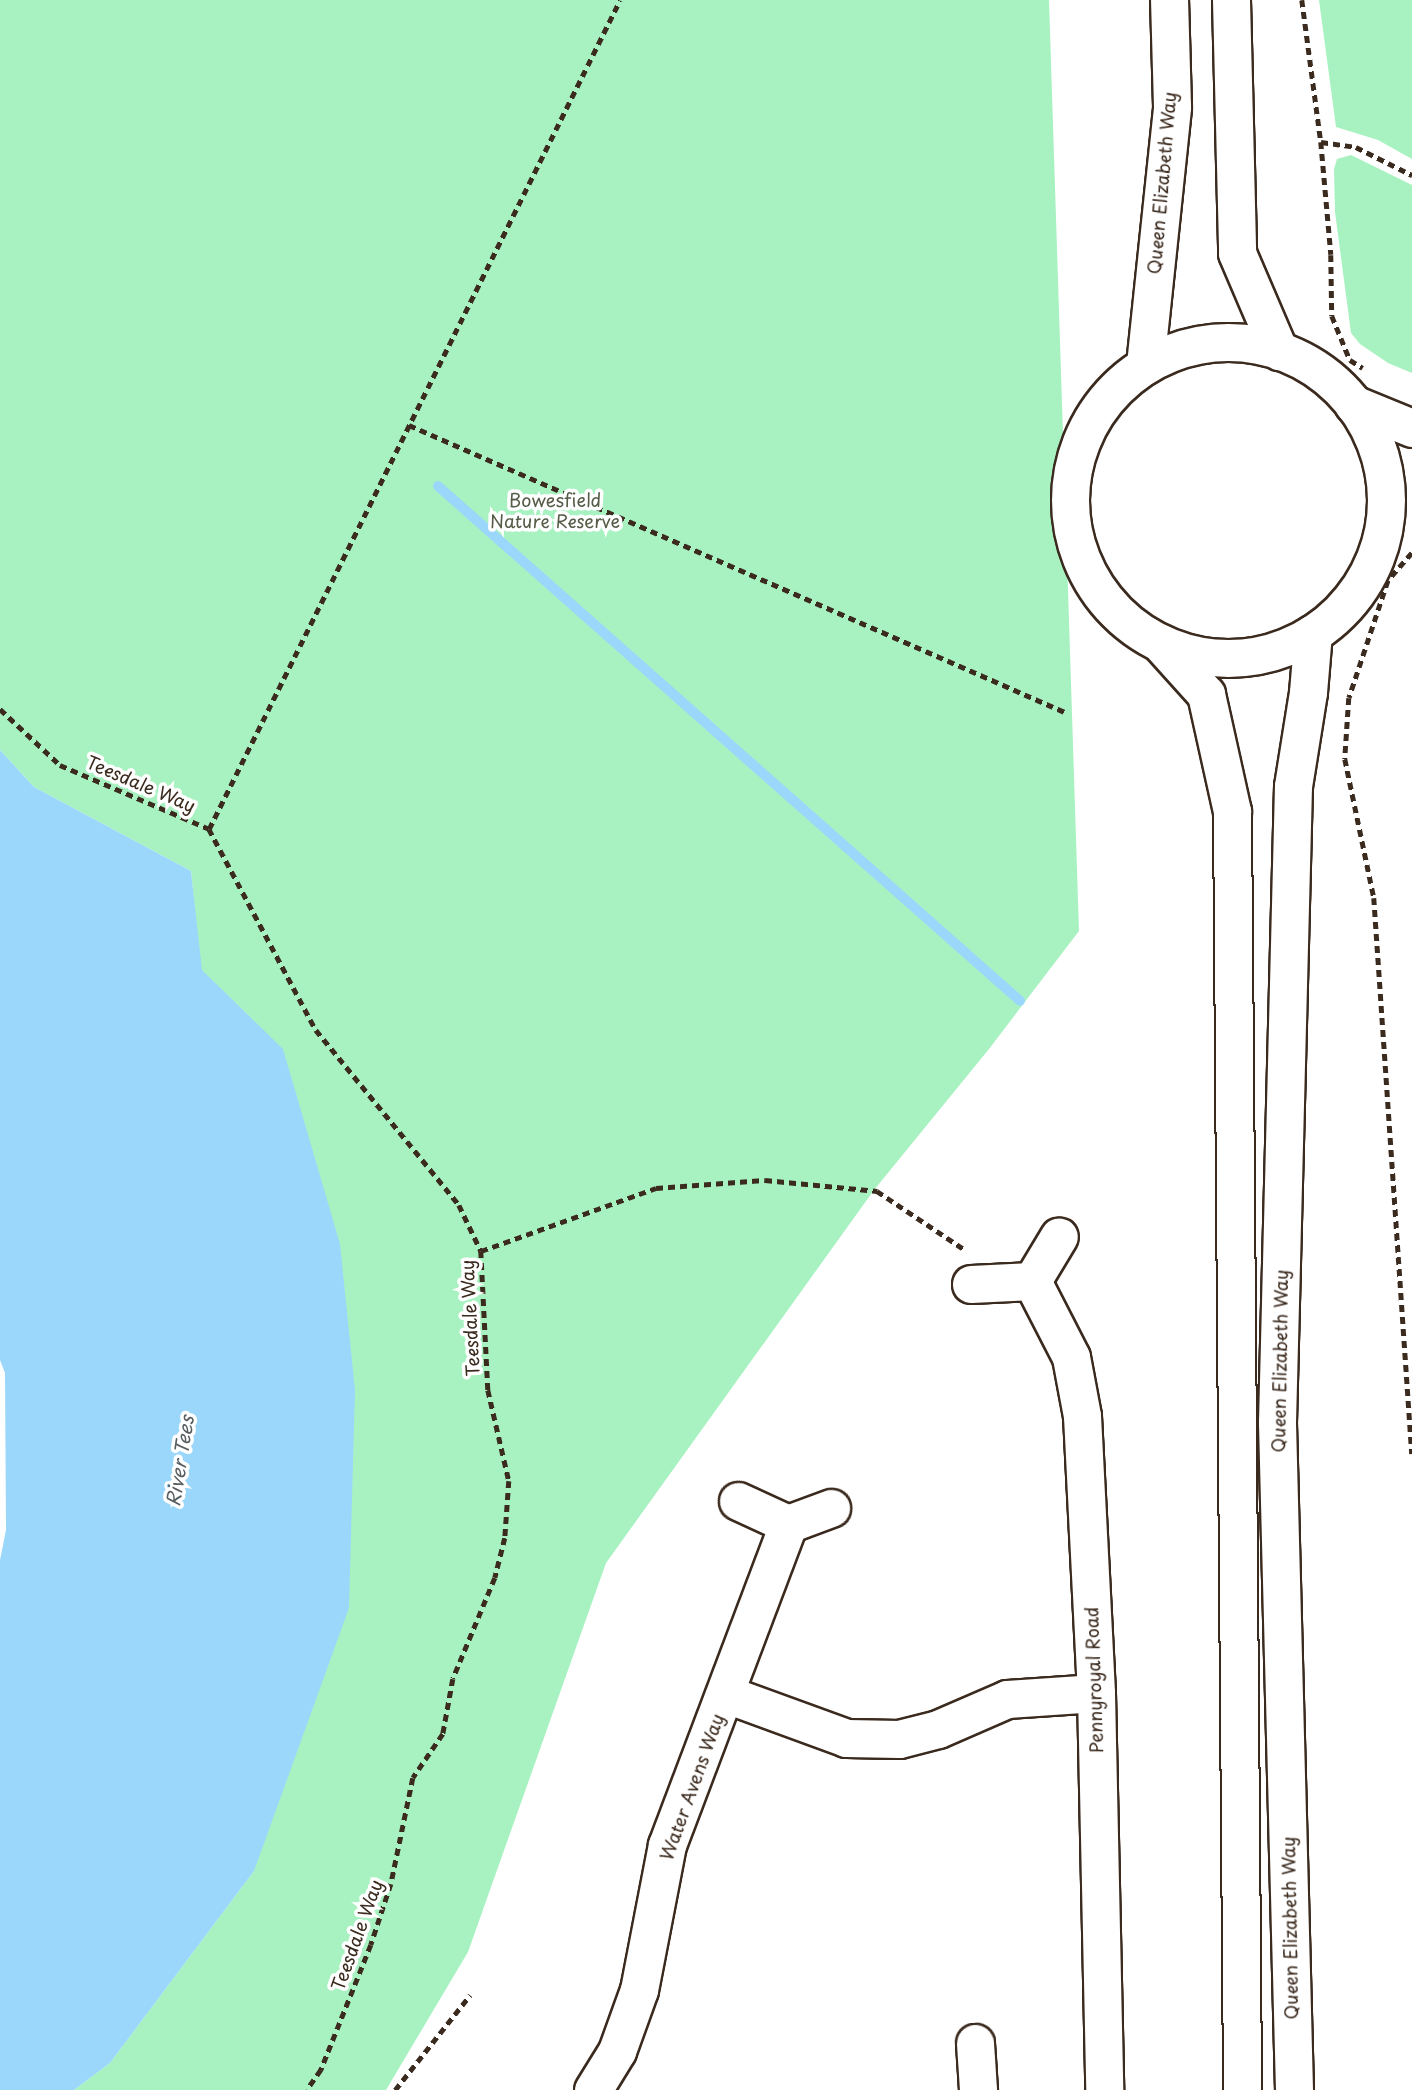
<!DOCTYPE html>
<style>
body{margin:0}
#map{position:relative;width:1412px;height:2090px;overflow:hidden;background:#fff;font-family:"Playpen Sans",sans-serif}
div>[style]{position:absolute}
.green>*{inset:0;background:#a8f2c1}
.water>*{inset:0;background:#9ad7fb}
.stream>*{height:10px;margin:-5px;padding:0 5px;transform-origin:5px;border-radius:5px;background:#9ad7fb}
.path>*{height:4.5px;margin-top:-2.25px;transform-origin:0;background:repeating-linear-gradient(90deg,#3b2a1e 0 7px,transparent 0 12px)}
.roads{filter:drop-shadow(2px 0 #3b2a1e) drop-shadow(-2px 0 #3b2a1e) drop-shadow(0 2px #3b2a1e) drop-shadow(0 -2px #3b2a1e)}
.minor>*{height:37px;margin:-18.5px;padding:0 18.5px;transform-origin:18.5px;border-radius:18.5px;background:#fff}
.minor>.ring{margin:-18.5px;padding:0;box-sizing:content-box;background:none;border:37px solid #fff;border-radius:50%}
span{translate:-50% -50%;white-space:nowrap;text-align:center;line-height:1.15;-webkit-text-stroke:7px #fff;paint-order:stroke}
.street-label{font-size:18px;color:#3b2a1e}
.park-label{font-size:18px;color:#565c47}
.water-label{font-size:19px;color:#585e60;font-style:italic}
</style>
<div id="map">
<div class="green">
<div style="clip-path:polygon(0 0,1049px 0,1079px 931px,989px 1049px,874px 1190px,606px 1563px,468px 1952px,386px 2090px,74px 2090px,110px 2063px,254px 1871px,249px 1016px,201px 970px,191px 871px,34px 787px,0 750px)"></div>
<div style="clip-path:polygon(1319px 0,1412px 0,1412px 159px,1378px 140px,1336px 127px)"></div>
<div style="clip-path:polygon(1351px 155px,1412px 185px,1412px 373px,1388px 363px,1360px 344px,1351px 333px,1335px 212px,1334px 169px,1337px 159px)"></div>
</div>
<div class="water">
<div style="clip-path:polygon(0 750px,34px 787px,191px 871px,202px 970px,283px 1049px,340px 1244px,355px 1390px,349px 1608px,254px 1871px,110px 2063px,74px 2090px,0 2090px,0 1560px,6px 1530px,5px 1373px,0 1360px)"></div>
</div>
<div class="stream">
<div style="left:438px;top:486px;width:777px;rotate:41.5deg"></div>
</div>
<div class="path">
<div style="left:1302px;top:0;width:143px;rotate:82.4deg"></div>
<div style="left:1321px;top:142px;width:113px;rotate:84.9deg"></div>
<div style="left:1331px;top:255px;width:61px;rotate:89.1deg"></div>
<div style="left:1332px;top:316px;width:48px;rotate:67.8deg"></div>
<div style="left:1350px;top:360px;width:15px;rotate:32deg"></div>
<div style="left:1321px;top:142px;width:35px;rotate:8deg"></div>
<div style="left:1356px;top:147px;width:63px;rotate:26.6deg"></div>
<div style="left:409px;top:425px;width:718px;rotate:23.64deg"></div>
<div style="left:1412px;top:553px;width:37px;rotate:131deg"></div>
<div style="left:1388px;top:581px;width:123px;rotate:108.4deg"></div>
<div style="left:1349px;top:698px;width:61px;rotate:93.8deg"></div>
<div style="left:1345px;top:759px;width:142px;rotate:78.2deg"></div>
<div style="left:1374px;top:898px;width:557px;rotate:86.09deg"></div>
<div style="left:0;top:709px;width:82px;rotate:43deg"></div>
<div style="left:60px;top:765px;width:162px;rotate:23.2deg"></div>
<div style="left:209px;top:829px;width:228px;rotate:62deg"></div>
<div style="left:316px;top:1030px;width:226px;rotate:50.7deg"></div>
<div style="left:459px;top:1205px;width:51px;rotate:64.4deg"></div>
<div style="left:481px;top:1251px;width:139px;rotate:87.1deg"></div>
<div style="left:488px;top:1390px;width:93px;rotate:77deg"></div>
<div style="left:509px;top:1481px;width:57px;rotate:94deg"></div>
<div style="left:505px;top:1538px;width:41px;rotate:104deg"></div>
<div style="left:495px;top:1578px;width:109px;rotate:112.6deg"></div>
<div style="left:453px;top:1679px;width:56px;rotate:100.3deg"></div>
<div style="left:443px;top:1734px;width:53px;rotate:124.3deg"></div>
<div style="left:413px;top:1778px;width:108px;rotate:101.7deg"></div>
<div style="left:391px;top:1884px;width:64px;rotate:108.2deg"></div>
<div style="left:371px;top:1945px;width:135px;rotate:111.8deg"></div>
<div style="left:321px;top:2070px;width:24px;rotate:125deg"></div>
<div style="left:209px;top:829px;width:925px;rotate:-63.63deg"></div>
<div style="left:481px;top:1251px;width:186px;rotate:-19.8deg"></div>
<div style="left:656px;top:1188px;width:109px;rotate:-4.2deg"></div>
<div style="left:765px;top:1180px;width:113px;rotate:5.6deg"></div>
<div style="left:877px;top:1191px;width:106px;rotate:33.8deg"></div>
<div style="left:395px;top:2090px;width:121px;rotate:-51.7deg"></div>
</div>
<div class="roads">
<div class="minor">
<div style="left:1231px;top:0;width:253px;rotate:88.6deg"></div>
<div style="left:1237px;top:253px;width:107px;rotate:66.8deg"></div>
<div class="ring" style="left:1070px;top:342px;width:279px;height:279px"></div>
<div style="left:1145px;top:365px;width:260px;rotate:-84deg"></div>
<div style="left:1172px;top:106px;width:106px;rotate:-91.6deg"></div>
<div style="left:1353px;top:404px;width:64px;rotate:22.1deg"></div>
<div style="left:1160px;top:643px;width:69px;rotate:48deg"></div>
<div style="left:1206px;top:694px;width:120px;rotate:77.5deg"></div>
<div style="left:1232px;top:811px;width:1279px;rotate:89.55deg"></div>
<div style="left:1032px;top:1281px;width:85px;rotate:62.8deg"></div>
<div style="left:1071px;top:1357px;width:60px;rotate:79.4deg"></div>
<div style="left:1082px;top:1416px;width:277px;rotate:87.1deg"></div>
<div style="left:1096px;top:1693px;width:397px;rotate:88.8deg"></div>
<div style="left:971px;top:1284px;width:61px;rotate:-2.8deg"></div>
<div style="left:1032px;top:1281px;width:52px;rotate:-59deg"></div>
<div style="left:738px;top:1501px;width:55px;rotate:24.7deg"></div>
<div style="left:726px;top:1694px;width:128px;rotate:20.1deg"></div>
<div style="left:846px;top:1738px;width:53px;rotate:1.1deg"></div>
<div style="left:899px;top:1739px;width:40px;rotate:-14.4deg"></div>
<div style="left:938px;top:1729px;width:75px;rotate:-23.5deg"></div>
<div style="left:1007px;top:1699px;width:89px;rotate:-3.9deg"></div>
<div style="left:975px;top:2043px;width:47px;rotate:86.3deg"></div>
<div style="left:593px;top:2090px;width:46px;rotate:-58.4deg"></div>
<div style="left:617px;top:2051px;width:65px;rotate:-70.2deg"></div>
<div style="left:639px;top:1990px;width:148px;rotate:-79.1deg"></div>
<div style="left:667px;top:1845px;width:343px;rotate:-69.3deg"></div>
<div style="left:788px;top:1524px;width:46px;rotate:-20.4deg"></div>
<div style="left:1294px;top:2090px;width:668px;rotate:-91.46deg"></div>
<div style="left:1277px;top:1422px;width:636px;rotate:-88.56deg"></div>
<div style="left:1293px;top:786px;width:95px;rotate:-80.9deg"></div>
<div style="left:1308px;top:692px;width:59px;rotate:-85.2deg"></div>
</div>
</div>
<div class="street-label">
<span style="left:1162px;top:183px;rotate:-85deg">Queen Elizabeth Way</span>
<span style="left:141px;top:784px;rotate:23deg">Teesdale Way</span>
<span style="left:470px;top:1318px;rotate:-93deg">Teesdale Way</span>
<span style="left:1280px;top:1361px;rotate:-89deg">Queen Elizabeth Way</span>
<span style="left:1094px;top:1680px;rotate:-92deg">Pennyroyal Road</span>
<span style="left:692px;top:1787px;rotate:-70deg">Water Avens Way</span>
<span style="left:1290px;top:1928px;rotate:-91deg">Queen Elizabeth Way</span>
<span style="left:357px;top:1935px;rotate:-70deg">Teesdale Way</span>
</div>
<div class="park-label">
<span style="left:555px;top:511px">Bowesfield<br>Nature Reserve</span>
</div>
<div class="water-label">
<span style="left:180px;top:1461px;rotate:-81deg">River Tees</span>
</div>
</div>
